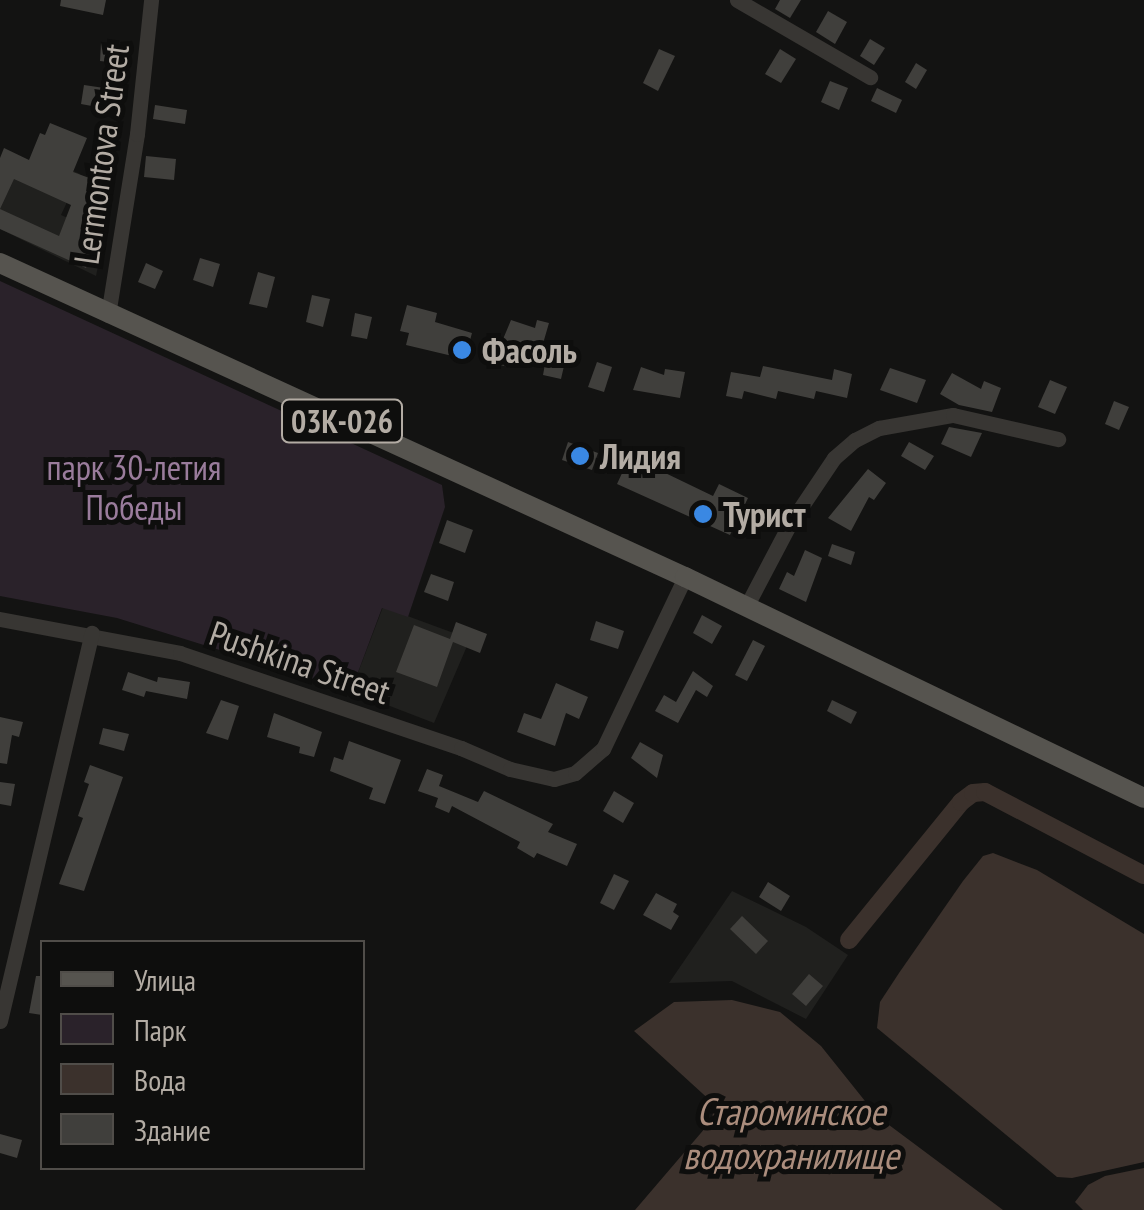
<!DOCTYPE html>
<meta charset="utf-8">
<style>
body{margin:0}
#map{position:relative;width:1144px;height:1210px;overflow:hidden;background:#131312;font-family:"PT Sans Narrow",sans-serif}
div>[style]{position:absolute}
.built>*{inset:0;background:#20201e}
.green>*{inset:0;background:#2a222a}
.water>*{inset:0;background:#3b312c}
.canal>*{height:18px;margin:-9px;padding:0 9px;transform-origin:9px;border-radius:9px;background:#3b312c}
.building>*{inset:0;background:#403f3c}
.minor>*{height:15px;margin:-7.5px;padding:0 7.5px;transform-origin:7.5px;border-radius:7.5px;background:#383633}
.major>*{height:20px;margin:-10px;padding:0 10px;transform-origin:10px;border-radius:10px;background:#56544f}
.dots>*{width:28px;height:28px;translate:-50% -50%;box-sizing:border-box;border:5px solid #0e0e0d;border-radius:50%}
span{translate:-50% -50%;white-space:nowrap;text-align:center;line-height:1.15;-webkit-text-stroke:10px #0e0e0d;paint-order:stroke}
.shield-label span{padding:2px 8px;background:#0e0e0d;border:2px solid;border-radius:8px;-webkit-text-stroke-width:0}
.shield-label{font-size:32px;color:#b3aca4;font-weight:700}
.street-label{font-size:35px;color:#b3aca4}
.poi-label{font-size:35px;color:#b3aca4;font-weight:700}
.left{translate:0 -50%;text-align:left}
.park-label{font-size:35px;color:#9a7c9c}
.water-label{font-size:38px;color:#ab8d7d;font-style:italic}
.legend{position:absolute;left:40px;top:940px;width:325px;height:230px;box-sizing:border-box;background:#0e0e0d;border:2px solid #504d49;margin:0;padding:12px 18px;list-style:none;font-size:30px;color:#b3aca4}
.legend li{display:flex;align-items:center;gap:20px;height:50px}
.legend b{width:50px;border:2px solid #504d49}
</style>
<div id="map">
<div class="built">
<div style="clip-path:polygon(0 158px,60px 175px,64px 167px,80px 174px,61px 215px,105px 234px,96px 276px,0 229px)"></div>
<div style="clip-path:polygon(383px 607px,470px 639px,434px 723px,351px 691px)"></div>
<div style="clip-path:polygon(732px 891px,806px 927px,848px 955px,806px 1019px,732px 981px,669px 983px)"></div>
</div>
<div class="green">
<div style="clip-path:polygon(0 281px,442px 485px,445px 507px,408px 617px,382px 608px,351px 691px,117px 618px,0 596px)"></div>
</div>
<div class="water">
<div style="clip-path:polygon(993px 853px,1037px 870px,1144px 934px,1144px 1162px,1072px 1178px,1057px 1177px,877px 1028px,880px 1002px,899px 973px,963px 881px,983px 856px)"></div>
<div style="clip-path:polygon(732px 1000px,780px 1012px,821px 1046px,877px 1116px,1003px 1210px,635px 1210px,712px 1120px,714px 1104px,634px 1031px,674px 1002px)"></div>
<div style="clip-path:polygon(1144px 1168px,1144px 1210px,1083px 1210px,1075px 1202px,1088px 1185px,1105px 1176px)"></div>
</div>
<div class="canal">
<div style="left:849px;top:940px;width:178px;rotate:-50.9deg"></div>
<div style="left:961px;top:802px;width:15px;rotate:-37deg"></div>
<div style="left:973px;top:793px;width:12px;rotate:-5deg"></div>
<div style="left:985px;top:792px;width:179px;rotate:27.6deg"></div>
</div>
<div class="building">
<div style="clip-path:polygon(61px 0,106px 0,103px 15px,60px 6px)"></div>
<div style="clip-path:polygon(780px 0,801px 0,790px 18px,775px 9px)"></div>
<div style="clip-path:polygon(828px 11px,847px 22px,835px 44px,816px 32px)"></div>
<div style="clip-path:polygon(870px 39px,885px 48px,874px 65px,860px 56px)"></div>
<div style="clip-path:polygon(101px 43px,129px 46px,127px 64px,100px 61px)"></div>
<div style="clip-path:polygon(659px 49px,675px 56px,658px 91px,643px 83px)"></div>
<div style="clip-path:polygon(780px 49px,796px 59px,781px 83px,765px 74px)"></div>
<div style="clip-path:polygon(916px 63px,927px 70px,916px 89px,905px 82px)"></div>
<div style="clip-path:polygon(830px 81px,848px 88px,839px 110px,821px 102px)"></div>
<div style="clip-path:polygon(84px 85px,111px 89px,108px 109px,81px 104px)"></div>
<div style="clip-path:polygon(877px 88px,902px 100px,896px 113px,871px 101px)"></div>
<div style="clip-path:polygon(155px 105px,187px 110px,185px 124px,153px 119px)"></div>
<div style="clip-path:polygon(evenodd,50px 123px,87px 138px,73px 172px,111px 186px,95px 229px,101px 232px,86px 268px,0 229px,0 158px,4px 148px,29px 160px,40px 133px,45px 135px,50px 123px,14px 179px,71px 205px,59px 236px,0 209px,14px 179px)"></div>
<div style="clip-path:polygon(146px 156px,176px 159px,174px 180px,144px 177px)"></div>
<div style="clip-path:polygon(200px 258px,220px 264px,213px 287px,193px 280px)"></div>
<div style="clip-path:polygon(146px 263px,163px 271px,155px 289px,138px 282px)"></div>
<div style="clip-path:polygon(258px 272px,275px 277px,267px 308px,249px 304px)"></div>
<div style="clip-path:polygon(312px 295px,330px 299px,323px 327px,306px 322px)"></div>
<div style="clip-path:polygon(407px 305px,437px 313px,435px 322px,472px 333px,465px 359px,406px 345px,409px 333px,400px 331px)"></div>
<div style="clip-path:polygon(355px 313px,372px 317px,367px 339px,351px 336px)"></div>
<div style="clip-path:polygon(511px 320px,535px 328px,537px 320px,549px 323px,542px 347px,567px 353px,561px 379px,543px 375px,545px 364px,516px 355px,512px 368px,493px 363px)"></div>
<div style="clip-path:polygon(597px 362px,612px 367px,604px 392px,588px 387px)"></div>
<div style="clip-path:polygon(763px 366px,832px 380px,834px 369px,852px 374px,847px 398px,816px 391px,814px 399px,778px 391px,776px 399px,744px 391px,742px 399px,726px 396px,731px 372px,760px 377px)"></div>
<div style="clip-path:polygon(641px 367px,664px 375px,665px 369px,685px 372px,680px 398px,633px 390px)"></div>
<div style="clip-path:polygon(890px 368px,926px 380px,917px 403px,880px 390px)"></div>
<div style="clip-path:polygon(952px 373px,981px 389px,984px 381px,1001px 388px,992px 412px,959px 405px,940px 394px)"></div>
<div style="clip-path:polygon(1050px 380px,1067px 387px,1055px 414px,1038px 407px)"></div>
<div style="clip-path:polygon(1114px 401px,1129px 407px,1119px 430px,1105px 424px)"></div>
<div style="clip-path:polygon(949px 427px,982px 433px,971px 457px,941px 444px)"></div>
<div style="clip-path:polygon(568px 442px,598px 453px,592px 470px,562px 460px)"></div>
<div style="clip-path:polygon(909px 442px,934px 456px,925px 470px,901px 456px)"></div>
<div style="clip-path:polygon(630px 456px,713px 496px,719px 484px,748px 498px,730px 535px,617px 484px)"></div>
<div style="clip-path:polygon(868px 469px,886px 483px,874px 500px,869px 497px,851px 531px,828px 518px)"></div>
<div style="clip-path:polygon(447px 520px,473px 530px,465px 553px,439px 543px)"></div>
<div style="clip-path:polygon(832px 544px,855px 552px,851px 565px,828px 556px)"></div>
<div style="clip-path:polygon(805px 550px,822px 558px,806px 602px,779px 589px,787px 572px,794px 576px)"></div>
<div style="clip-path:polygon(431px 574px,454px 582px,448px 601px,424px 592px)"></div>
<div style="clip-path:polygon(702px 615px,722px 626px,712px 644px,693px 633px)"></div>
<div style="clip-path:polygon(596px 621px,624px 631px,618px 649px,590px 640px)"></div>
<div style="clip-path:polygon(456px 622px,487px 634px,480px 653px,453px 642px,437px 687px,396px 672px,414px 625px,450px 639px)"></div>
<div style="clip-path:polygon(753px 640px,765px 646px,747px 681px,735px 675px)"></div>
<div style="clip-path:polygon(693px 671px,713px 686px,707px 697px,696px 690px,678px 723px,655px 711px,664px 695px,676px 702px)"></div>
<div style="clip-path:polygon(128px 672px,157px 682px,158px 677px,190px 682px,187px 699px,146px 691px,144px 697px,122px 690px)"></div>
<div style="clip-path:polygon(556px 683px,588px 697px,579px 719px,566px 713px,555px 746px,517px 732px,524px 713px,541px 719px)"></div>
<div style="clip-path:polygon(221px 700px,239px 706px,228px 740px,206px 733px)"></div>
<div style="clip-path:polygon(832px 700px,857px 712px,851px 724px,827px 711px)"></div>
<div style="clip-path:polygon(274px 713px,322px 732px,314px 757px,299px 753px,300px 747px,267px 737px)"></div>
<div style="clip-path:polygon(0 717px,23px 722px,19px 737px,12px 735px,7px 764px,0 763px)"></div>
<div style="clip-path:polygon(103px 728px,129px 734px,124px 751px,99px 744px)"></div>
<div style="clip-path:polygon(349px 741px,401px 760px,385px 804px,369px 799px,373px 788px,330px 771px,334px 757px,343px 760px)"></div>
<div style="clip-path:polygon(640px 742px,663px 755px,657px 778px,631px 758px)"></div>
<div style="clip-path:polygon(90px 765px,123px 777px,84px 891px,59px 884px,83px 818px,78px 816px,89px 784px,84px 782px)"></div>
<div style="clip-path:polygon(427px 769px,443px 775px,439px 786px,478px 802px,484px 791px,553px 824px,548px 832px,577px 844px,567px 866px,537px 853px,534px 858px,517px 848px,520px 842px,452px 806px,449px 813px,435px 807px,438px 798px,418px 791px)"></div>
<div style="clip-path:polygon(0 782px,15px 784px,11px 806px,0 804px)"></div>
<div style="clip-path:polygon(614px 791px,634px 803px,623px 823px,603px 811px)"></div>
<div style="clip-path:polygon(614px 874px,629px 881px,614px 910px,600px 903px)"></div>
<div style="clip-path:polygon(768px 882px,790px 896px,781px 911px,759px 897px)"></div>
<div style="clip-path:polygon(656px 893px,677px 904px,673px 912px,679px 916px,671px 930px,643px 915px)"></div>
<div style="clip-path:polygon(742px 916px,768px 941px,756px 954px,730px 929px)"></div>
<div style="clip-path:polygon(809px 974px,823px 986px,806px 1006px,792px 994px)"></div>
<div style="clip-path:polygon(36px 976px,42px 976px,42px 1015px,29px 1013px)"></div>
<div style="clip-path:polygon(0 1134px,22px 1140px,17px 1158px,0 1153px)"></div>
</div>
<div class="minor">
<div style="left:737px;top:0;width:154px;rotate:30.1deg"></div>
<div style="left:108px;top:315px;width:183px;rotate:-80.9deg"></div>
<div style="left:137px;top:134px;width:135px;rotate:-84deg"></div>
<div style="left:746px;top:607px;width:93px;rotate:-62.3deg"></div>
<div style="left:789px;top:525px;width:81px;rotate:-56.1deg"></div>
<div style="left:834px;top:458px;width:28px;rotate:-41deg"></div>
<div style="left:855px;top:440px;width:27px;rotate:-27deg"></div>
<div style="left:879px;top:428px;width:75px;rotate:-10deg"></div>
<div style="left:953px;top:415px;width:108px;rotate:12.9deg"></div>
<div style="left:0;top:619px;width:183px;rotate:10.7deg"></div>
<div style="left:180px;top:653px;width:297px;rotate:18.7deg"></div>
<div style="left:461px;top:748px;width:53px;rotate:23.2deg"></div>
<div style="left:510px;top:769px;width:45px;rotate:12.8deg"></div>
<div style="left:554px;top:779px;width:22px;rotate:-16deg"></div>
<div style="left:575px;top:773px;width:37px;rotate:-41deg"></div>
<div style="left:603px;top:749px;width:191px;rotate:-64.5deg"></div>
<div style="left:0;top:1021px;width:399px;rotate:-76.7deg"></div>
</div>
<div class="major">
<div style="left:0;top:263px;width:754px;rotate:24.63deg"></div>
<div style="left:685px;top:577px;width:509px;rotate:25.71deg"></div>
</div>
<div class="dots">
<div style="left:462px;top:350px;background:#3a88e3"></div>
<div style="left:580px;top:456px;background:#3a88e3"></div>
<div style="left:703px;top:514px;background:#3a88e3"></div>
</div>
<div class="shield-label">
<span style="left:342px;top:421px">03К-026</span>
</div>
<div class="street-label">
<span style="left:101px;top:154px;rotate:-82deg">Lermontova Street</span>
<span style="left:300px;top:662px;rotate:19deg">Pushkina Street</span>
</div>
<div class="poi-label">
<span class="left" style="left:482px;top:350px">Фасоль</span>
<span class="left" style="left:600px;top:456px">Лидия</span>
<span class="left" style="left:723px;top:514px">Турист</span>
</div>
<div class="park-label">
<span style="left:134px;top:487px">парк 30-летия<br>Победы</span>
</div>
<div class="water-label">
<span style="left:791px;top:1133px">Староминское<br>водохранилище</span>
</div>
<ul class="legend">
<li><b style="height:12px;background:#56544f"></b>Улица</li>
<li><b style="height:28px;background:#2a222a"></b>Парк</li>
<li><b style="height:28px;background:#3b312c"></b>Вода</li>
<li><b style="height:28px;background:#403f3c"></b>Здание</li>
</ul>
</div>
